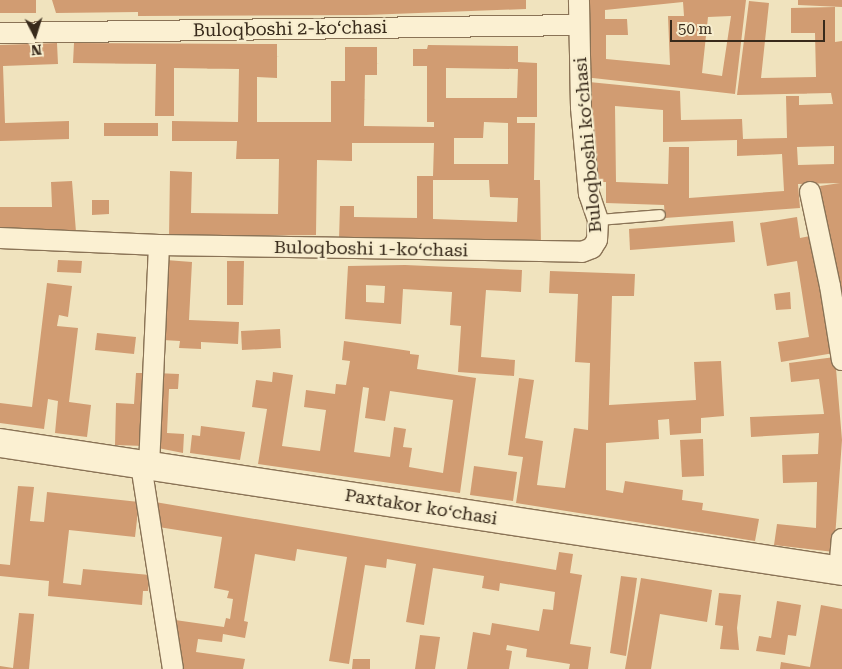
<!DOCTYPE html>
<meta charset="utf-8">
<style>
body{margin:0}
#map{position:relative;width:842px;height:669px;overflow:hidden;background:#f0e3be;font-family:"Roboto Serif",serif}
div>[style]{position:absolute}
.building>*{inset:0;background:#d19c72}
.roads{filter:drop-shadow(1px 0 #8a7356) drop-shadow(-1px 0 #8a7356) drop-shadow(0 1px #8a7356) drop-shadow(0 -1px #8a7356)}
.lane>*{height:10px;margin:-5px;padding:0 5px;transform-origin:5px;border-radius:5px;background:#fbf0d2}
.street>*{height:20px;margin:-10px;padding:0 10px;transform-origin:10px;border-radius:10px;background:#fbf0d2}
.secondary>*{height:28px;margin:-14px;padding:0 14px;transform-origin:14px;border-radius:14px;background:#fbf0d2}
span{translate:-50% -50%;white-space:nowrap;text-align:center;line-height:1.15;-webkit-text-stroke:4.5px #f7edce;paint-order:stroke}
.street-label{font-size:18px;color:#382a1b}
.north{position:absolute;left:10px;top:10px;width:50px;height:50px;-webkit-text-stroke:4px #f7edce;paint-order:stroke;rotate:175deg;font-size:14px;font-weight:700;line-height:20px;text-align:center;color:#382a1b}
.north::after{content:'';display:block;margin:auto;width:18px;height:22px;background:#382a1b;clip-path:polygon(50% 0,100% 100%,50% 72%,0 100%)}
.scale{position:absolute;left:670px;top:20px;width:155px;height:22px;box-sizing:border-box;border:2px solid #382a1b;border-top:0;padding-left:6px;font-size:15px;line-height:18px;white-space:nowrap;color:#382a1b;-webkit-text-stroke:4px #f7edce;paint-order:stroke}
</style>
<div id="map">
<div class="building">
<div style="clip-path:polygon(0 0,36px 0,36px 13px,0 13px)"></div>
<div style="clip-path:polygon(52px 0,526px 0,526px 9px,366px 15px,138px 16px,138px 12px,56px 13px)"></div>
<div style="clip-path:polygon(evenodd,585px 0,746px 0,735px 94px,584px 77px,585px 0,683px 2px,684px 16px,668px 16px,670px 65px,606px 59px,606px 35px,628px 35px,627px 19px,605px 19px,605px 10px,683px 2px,585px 0,731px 16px,722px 76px,702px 73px,708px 17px,731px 16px)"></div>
<div style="clip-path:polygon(798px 0,842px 0,842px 7px,798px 5px)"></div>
<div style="clip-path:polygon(evenodd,749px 1px,769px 3px,761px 78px,816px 77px,815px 33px,791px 33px,791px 8px,835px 7px,835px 42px,842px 41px,842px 321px,820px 186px,840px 183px,798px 184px,800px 208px,665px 218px,664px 205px,606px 203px,606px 182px,590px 182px,589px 82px,680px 91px,681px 120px,742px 119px,743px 139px,787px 138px,786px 96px,799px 96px,799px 105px,833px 104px,831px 93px,737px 95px,749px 1px,615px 106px,663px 110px,663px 142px,737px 140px,737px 156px,782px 154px,784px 191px,689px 198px,689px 147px,669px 147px,668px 184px,616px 182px,615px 106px,749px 1px,834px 146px,834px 164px,798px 165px,797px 147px,834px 146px)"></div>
<div style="clip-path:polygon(57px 43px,58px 64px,3px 66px,5px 123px,69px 121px,69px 139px,0 141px,0 45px)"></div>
<div style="clip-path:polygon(evenodd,74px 43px,277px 44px,277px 78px,257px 77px,257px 122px,331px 122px,331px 81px,345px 81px,345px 47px,377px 47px,377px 75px,365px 75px,364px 126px,434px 127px,434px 122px,427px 122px,427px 66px,413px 66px,413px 49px,427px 49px,428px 45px,518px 46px,518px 62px,537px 63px,537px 117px,517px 117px,517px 123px,535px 123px,534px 180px,540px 180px,541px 246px,339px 239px,340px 206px,354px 206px,354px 217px,417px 218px,417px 176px,433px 176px,434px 143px,352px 143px,352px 161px,317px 160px,316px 235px,169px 237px,170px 171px,192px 172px,191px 213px,278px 214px,279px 159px,236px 159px,237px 141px,172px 141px,172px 121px,238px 122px,239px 69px,174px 68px,174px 116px,155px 116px,156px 64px,73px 63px,74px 43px,446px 68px,518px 69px,517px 98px,446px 98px,446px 68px,74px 43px,484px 122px,508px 123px,508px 164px,454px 164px,454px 138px,483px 138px,484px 122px,74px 43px,433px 180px,489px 180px,490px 197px,518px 198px,517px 222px,433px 219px,433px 180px)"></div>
<div style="clip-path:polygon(104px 123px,158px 123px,158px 136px,104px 136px)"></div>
<div style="clip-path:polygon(72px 181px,76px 232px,0 231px,0 207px,52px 207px,51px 182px)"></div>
<div style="clip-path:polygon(92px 200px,109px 200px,109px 214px,92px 215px)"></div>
<div style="clip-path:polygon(797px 217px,800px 238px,815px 235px,834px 353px,781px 362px,778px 342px,809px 337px,797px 261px,767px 266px,760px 223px)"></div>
<div style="clip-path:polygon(733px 221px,735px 242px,630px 250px,629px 229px)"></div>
<div style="clip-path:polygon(58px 260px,82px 261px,81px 273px,57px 272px)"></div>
<div style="clip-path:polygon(166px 260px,192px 262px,189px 320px,239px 322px,238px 344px,201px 342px,201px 349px,179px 348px,180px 341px,163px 340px)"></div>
<div style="clip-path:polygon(227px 261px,244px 261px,243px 305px,227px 305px)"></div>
<div style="clip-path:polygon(evenodd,405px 265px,522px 270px,521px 292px,486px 290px,481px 357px,515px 360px,514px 376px,458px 372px,461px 326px,450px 325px,452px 292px,403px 289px,401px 324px,345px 319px,348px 266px,405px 265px,366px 285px,385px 286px,384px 303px,366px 302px,366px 285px)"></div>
<div style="clip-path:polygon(550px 271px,635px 274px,634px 296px,612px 296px,609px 405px,696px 400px,694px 362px,721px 361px,724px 416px,701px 418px,701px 433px,670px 435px,669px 419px,658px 420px,659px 439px,606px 443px,606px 490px,623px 493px,625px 481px,683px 490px,682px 500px,703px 503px,702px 510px,759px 519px,755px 541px,516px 503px,523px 457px,508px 455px,519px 378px,534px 380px,525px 438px,543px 441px,537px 485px,565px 488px,574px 428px,588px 430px,590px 363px,575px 362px,578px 294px,549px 293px)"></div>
<div style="clip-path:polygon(47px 283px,72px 286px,68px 317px,59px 315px,57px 326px,78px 328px,69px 402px,91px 405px,87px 437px,55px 433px,58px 401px,48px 399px,44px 429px,0 423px,0 403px,32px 407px)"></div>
<div style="clip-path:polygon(790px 292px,791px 309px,776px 310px,774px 294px)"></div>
<div style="clip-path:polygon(280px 329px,281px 348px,242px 350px,241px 331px)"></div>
<div style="clip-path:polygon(97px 333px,136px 337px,134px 354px,95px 350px)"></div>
<div style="clip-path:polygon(evenodd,344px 341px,410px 351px,410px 354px,419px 355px,417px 369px,476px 378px,460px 493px,258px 464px,267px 409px,252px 407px,256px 380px,272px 382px,273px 372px,293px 375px,282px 446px,320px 451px,326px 410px,304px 407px,306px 390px,335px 394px,336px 384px,346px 385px,350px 361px,342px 360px,344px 341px,363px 387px,369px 388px,365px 418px,385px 421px,390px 391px,453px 400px,443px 473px,409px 467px,412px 448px,403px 447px,406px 429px,394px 427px,390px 457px,354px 452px,363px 387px)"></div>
<div style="clip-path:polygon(835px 357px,842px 440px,834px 552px,774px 545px,777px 524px,816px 528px,817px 482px,783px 483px,782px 455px,818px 454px,819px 433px,751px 437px,750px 417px,824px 414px,819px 379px,791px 382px,789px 363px)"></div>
<div style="clip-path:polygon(136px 373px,147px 373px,144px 446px,115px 445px,116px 403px,134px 404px)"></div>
<div style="clip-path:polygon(155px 373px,179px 374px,178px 389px,169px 389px,167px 433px,184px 434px,183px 453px,153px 447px)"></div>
<div style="clip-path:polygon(201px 426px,245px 432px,240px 460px,190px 453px,192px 435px,200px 436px)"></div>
<div style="clip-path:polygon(703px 439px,704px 476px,682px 477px,680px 440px)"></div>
<div style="clip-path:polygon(474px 466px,517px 472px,513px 501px,470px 495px)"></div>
<div style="clip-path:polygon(18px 486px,34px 487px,30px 521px,44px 522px,47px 492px,139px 502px,135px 537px,69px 530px,63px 583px,81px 585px,83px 569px,150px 575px,148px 591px,143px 591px,142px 605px,48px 596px,49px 581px,0 576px,0 564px,10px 565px)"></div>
<div style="clip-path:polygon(155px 502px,556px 570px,559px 552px,573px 554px,570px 573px,582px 575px,570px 644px,591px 647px,588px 669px,569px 669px,570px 664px,526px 657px,527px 649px,507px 645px,506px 650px,512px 651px,509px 669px,467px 669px,473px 632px,490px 635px,492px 623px,539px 631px,543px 609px,553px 610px,555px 592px,500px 583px,499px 591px,482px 588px,484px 576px,433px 568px,424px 625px,406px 622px,416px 564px,387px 559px,386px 568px,365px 565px,349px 664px,329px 661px,347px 557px,297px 549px,295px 561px,255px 554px,244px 621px,248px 622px,245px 638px,223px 634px,222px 642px,198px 639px,196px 652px,245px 659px,243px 669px,181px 669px,175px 620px,224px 627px,226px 618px,230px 619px,233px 599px,227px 598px,229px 591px,214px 588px,222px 537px,152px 526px)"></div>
<div style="clip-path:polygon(621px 576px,637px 578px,626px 656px,610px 653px)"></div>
<div style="clip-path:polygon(641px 578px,712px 590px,707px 622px,660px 614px,651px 669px,625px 669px)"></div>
<div style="clip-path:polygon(719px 593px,741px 595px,737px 628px,739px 650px,720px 649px,723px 626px,715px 625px)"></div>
<div style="clip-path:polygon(777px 601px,801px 605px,796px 636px,788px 635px,785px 655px,756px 651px,759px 636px,771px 638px)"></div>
<div style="clip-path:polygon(821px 605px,842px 609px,842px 669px,780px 669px,781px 662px,810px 667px)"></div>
<div style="clip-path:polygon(19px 613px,34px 614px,29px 669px,0 669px,0 666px,13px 668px)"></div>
<div style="clip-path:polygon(420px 635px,440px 637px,435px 669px,415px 669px)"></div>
<div style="clip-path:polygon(353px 659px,370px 659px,370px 669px,352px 669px)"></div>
</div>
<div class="roads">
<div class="lane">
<div style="left:598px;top:220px;width:62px;rotate:-4.6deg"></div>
</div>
<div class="street">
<div style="left:0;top:33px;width:579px;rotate:-0.79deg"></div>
<div style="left:810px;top:192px;width:96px;rotate:78deg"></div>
<div style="left:830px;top:286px;width:75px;rotate:80.8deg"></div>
<div style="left:0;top:238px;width:159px;rotate:2.5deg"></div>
<div style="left:159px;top:245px;width:423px;rotate:0.9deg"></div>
<div style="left:582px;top:252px;width:11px;rotate:-22deg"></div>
<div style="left:592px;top:248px;width:9px;rotate:-58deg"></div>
<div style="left:597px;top:240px;width:20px;rotate:-87deg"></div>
<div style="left:598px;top:220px;width:28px;rotate:-109deg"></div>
<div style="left:589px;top:194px;width:87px;rotate:-95.3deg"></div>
<div style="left:581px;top:107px;width:107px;rotate:-91.1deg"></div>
<div style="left:141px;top:465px;width:206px;rotate:81.1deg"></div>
<div style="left:149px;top:466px;width:221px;rotate:-87.4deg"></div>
<div style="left:839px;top:571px;width:32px;rotate:-85deg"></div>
</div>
<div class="secondary">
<div style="left:0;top:443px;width:852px;rotate:8.64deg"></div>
</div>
</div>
<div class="street-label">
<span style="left:290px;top:29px;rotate:-1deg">Buloqboshi 2-koʻchasi</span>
<span style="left:588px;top:145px;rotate:-95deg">Buloqboshi koʻchasi</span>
<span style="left:371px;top:249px;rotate:1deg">Buloqboshi 1-koʻchasi</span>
<span style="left:421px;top:507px;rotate:9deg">Paxtakor koʻchasi</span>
</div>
<div class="north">N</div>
<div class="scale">50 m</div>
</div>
